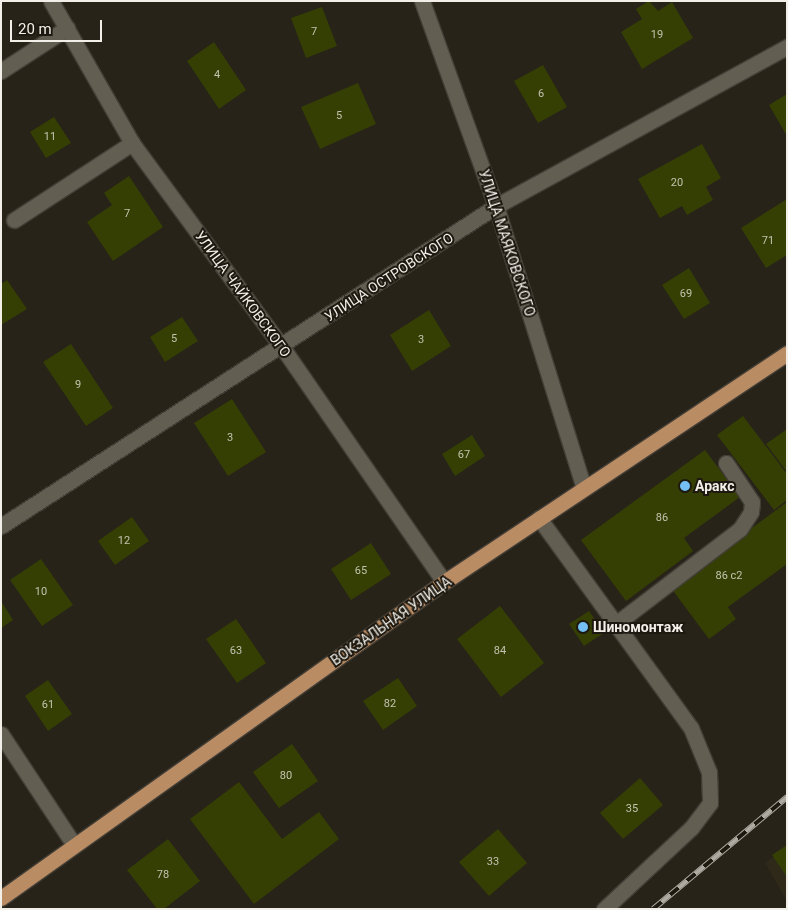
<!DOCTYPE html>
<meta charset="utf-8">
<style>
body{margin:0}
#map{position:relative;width:788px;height:910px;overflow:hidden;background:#272319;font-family:Roboto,sans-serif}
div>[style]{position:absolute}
.built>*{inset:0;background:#2f2919}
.building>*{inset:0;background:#353f04}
.roads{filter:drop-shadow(1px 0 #423e36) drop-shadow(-1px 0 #423e36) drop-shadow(0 1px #423e36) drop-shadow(0 -1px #423e36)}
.minor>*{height:15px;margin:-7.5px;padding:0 7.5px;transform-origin:7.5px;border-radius:7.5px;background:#625e52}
.major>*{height:15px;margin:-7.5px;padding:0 7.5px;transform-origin:7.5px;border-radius:7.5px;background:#ba8c64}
.rail>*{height:5.5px;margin-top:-2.75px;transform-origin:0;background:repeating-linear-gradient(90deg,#1d1910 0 11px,#aeaba3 0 22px);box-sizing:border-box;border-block:1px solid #aeaba3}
.dots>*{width:14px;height:14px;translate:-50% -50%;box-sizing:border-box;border:2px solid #1d1910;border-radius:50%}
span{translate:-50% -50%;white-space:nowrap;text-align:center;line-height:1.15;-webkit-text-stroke:4px #1d1910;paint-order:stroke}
.number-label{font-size:11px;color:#c3c3af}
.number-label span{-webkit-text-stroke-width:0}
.street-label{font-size:14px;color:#f2efe8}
.poi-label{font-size:14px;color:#f2efe8;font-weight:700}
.left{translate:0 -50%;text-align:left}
.frame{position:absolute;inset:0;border:2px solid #f2efe8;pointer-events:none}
.scale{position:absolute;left:10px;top:20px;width:92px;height:22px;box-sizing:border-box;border:2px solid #f2efe8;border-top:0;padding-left:6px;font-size:15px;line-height:18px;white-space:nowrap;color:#f2efe8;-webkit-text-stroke:4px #1d1910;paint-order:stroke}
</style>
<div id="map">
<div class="built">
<div style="clip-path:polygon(787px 847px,787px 901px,765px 863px)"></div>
</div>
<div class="building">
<div style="clip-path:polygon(649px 1px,658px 11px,672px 2px,693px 38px,642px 69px,621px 32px,642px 19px,636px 9px)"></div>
<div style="clip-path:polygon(322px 7px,337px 46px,306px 58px,291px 18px)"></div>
<div style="clip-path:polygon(214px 42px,246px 90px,219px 109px,187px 61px)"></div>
<div style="clip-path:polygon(543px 65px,567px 107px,538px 123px,514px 81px)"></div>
<div style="clip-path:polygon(358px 83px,376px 124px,320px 149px,301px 107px)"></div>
<div style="clip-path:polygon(787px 94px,787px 136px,769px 105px)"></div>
<div style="clip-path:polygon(54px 117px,71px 143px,46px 158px,30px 132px)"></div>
<div style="clip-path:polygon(702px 144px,721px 178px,706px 187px,713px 200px,687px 215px,682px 206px,660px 218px,638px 179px)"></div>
<div style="clip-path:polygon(129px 176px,163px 227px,113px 261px,87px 222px,112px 205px,104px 193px)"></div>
<div style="clip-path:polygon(787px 199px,787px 255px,766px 268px,741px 228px)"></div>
<div style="clip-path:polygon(689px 268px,710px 303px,684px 319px,662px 285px)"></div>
<div style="clip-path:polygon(7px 280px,27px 309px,1px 325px,1px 284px)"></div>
<div style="clip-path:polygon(429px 310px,451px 346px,412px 371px,390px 335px)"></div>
<div style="clip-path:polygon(182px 317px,198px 341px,165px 362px,150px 337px)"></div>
<div style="clip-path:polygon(71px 344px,113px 408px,86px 426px,43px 362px)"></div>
<div style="clip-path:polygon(232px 399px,266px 452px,228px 476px,194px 423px)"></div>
<div style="clip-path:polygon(743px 416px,787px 474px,787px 500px,774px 510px,717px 435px)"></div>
<div style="clip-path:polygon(787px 429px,787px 472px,766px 444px)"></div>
<div style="clip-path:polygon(472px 435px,485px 456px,455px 476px,442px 454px)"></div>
<div style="clip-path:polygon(705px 450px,740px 497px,684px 538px,693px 551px,626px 601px,581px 540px)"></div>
<div style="clip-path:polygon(787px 502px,787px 564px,728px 607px,736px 619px,709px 639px,671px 588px)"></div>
<div style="clip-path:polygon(132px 517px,149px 541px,115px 565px,98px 541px)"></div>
<div style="clip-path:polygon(371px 543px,391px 574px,351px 600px,331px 569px)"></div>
<div style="clip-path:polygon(41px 559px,73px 605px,42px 626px,10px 580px)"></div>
<div style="clip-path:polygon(1px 601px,13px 620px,1px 628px)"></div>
<div style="clip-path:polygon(500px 606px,544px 663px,501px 697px,457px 639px)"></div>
<div style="clip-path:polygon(589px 611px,604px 633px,584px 646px,569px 624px)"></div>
<div style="clip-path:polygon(236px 619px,266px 663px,237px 683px,206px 639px)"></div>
<div style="clip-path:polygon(398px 678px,417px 706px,383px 730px,363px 701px)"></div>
<div style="clip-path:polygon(48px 680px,72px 714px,48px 731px,25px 696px)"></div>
<div style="clip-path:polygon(292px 744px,318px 781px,279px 808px,253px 772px)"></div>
<div style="clip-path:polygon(640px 778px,663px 805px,623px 839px,600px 813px)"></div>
<div style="clip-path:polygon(239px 782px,282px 839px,319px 812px,339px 839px,254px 904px,190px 819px)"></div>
<div style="clip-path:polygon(498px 829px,527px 863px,489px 896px,459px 862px)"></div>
<div style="clip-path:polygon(168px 839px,200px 881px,164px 909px,157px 909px,127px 870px)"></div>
<div style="clip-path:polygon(787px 845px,787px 877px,772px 855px)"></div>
</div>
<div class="roads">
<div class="minor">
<div style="left:51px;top:1px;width:163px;rotate:60.3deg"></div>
<div style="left:132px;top:143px;width:253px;rotate:53.7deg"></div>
<div style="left:282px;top:347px;width:285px;rotate:55.4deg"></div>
<div style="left:422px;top:1px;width:218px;rotate:70.2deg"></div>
<div style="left:496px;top:206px;width:295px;rotate:72.7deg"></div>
<div style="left:1px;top:71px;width:79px;rotate:-33.1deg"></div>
<div style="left:14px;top:220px;width:141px;rotate:-33.1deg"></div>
<div style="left:539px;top:518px;width:259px;rotate:54.1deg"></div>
<div style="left:691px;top:728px;width:48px;rotate:67.8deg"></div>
<div style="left:709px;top:772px;width:31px;rotate:88deg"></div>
<div style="left:710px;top:803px;width:31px;rotate:127deg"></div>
<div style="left:691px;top:828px;width:119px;rotate:137deg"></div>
<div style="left:1px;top:526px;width:589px;rotate:-32.88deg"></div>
<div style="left:496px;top:206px;width:332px;rotate:-28.7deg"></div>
<div style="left:617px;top:623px;width:155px;rotate:-37.4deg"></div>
<div style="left:740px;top:529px;width:20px;rotate:-57deg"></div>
<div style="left:751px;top:512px;width:10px;rotate:-84deg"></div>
<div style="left:752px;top:502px;width:47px;rotate:-123.7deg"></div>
<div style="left:1px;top:734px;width:131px;rotate:56.6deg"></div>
</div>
<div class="major">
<div style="left:1px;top:898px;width:544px;rotate:-35.5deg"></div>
<div style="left:444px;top:582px;width:412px;rotate:-33.7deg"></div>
</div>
</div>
<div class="rail">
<div style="left:653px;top:909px;width:175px;rotate:-39.9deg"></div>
</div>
<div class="dots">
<div style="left:685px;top:486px;background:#74c0f6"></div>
<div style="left:583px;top:627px;background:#74c0f6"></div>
</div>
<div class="number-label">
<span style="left:314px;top:32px">7</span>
<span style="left:657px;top:35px">19</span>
<span style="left:217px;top:75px">4</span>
<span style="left:541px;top:94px">6</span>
<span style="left:339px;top:116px">5</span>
<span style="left:50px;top:137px">11</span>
<span style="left:677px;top:183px">20</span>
<span style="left:127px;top:214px">7</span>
<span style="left:768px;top:241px">71</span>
<span style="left:686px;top:294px">69</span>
<span style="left:174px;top:339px">5</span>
<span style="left:421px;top:340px">3</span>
<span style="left:78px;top:385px">9</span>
<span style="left:230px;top:438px">3</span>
<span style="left:464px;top:455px">67</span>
<span style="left:662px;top:518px">86</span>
<span style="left:124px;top:541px">12</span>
<span style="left:361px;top:571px">65</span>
<span style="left:729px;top:576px">86 с2</span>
<span style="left:41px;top:592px">10</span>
<span style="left:236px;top:651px">63</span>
<span style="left:500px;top:651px">84</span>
<span style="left:390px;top:704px">82</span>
<span style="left:48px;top:705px">61</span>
<span style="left:286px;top:776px">80</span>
<span style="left:632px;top:809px">35</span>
<span style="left:493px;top:862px">33</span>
<span style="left:163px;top:875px">78</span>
</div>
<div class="street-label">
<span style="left:507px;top:243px;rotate:72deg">УЛИЦА МАЯКОВСКОГО</span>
<span style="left:389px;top:277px;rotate:-33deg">УЛИЦА ОСТРОВСКОГО</span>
<span style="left:243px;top:294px;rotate:54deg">УЛИЦА ЧАЙКОВСКОГО</span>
<span style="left:391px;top:621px;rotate:-35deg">ВОКЗАЛЬНАЯ УЛИЦА</span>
</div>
<div class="poi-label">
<span class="left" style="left:695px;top:486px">Аракс</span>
<span class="left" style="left:593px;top:627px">Шиномонтаж</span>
</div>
<div class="frame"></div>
<div class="scale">20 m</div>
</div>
